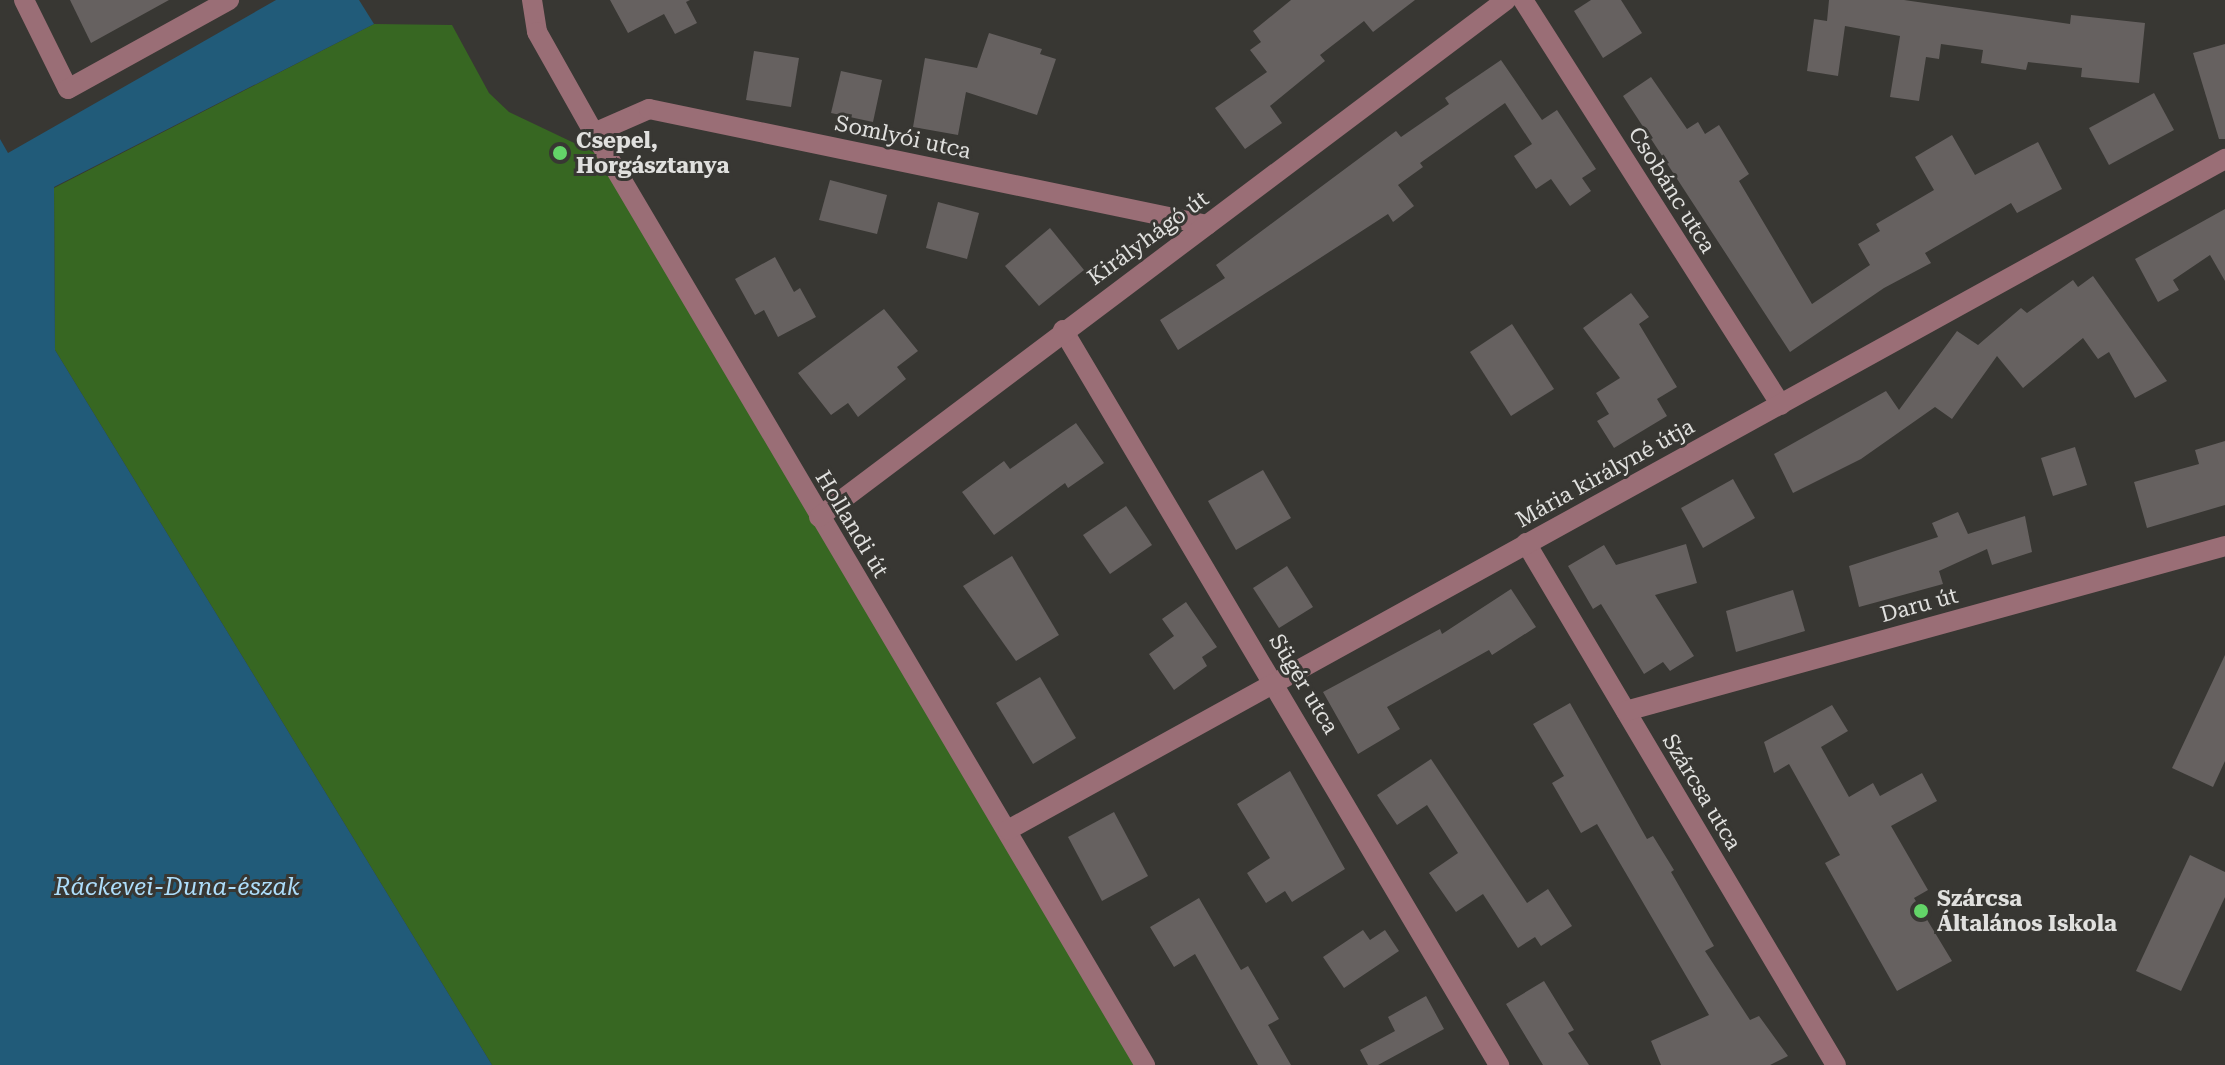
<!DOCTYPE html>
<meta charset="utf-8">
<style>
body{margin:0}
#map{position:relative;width:2225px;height:1065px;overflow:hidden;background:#383733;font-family:"Roboto Serif",serif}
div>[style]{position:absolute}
.green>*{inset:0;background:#376722}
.water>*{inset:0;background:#215b79}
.building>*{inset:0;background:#666160}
.minor>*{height:20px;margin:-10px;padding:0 10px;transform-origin:10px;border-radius:10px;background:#9a6e76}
.dots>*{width:22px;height:22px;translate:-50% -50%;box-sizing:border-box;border:4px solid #383733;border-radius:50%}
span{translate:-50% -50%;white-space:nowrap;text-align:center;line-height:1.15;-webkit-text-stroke:6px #383733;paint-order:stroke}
.street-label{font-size:22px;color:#e0e0de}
.poi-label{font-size:22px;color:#e0e0de;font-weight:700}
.left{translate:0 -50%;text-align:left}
.water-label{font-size:24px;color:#adddfa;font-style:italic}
</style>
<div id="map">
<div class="green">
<div style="clip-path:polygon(374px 24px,452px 25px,489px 93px,509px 112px,612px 161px,1149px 1065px,492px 1065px,55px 350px,54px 188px)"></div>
</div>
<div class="water">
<div style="clip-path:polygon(276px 0,359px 0,374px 24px,54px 187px,55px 350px,492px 1065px,0 1065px,0 139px,8px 153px)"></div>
</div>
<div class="building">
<div style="clip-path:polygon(70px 0,169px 0,91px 43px)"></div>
<div style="clip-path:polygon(610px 0,690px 0,686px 2px,697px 23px,675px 34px,664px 14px,628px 33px)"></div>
<div style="clip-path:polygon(1291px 0,1415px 0,1373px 32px,1364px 21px,1320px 55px,1325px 61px,1270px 106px,1282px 123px,1245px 149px,1215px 108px,1267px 72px,1250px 50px,1261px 42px,1253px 31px)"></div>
<div style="clip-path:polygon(1591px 0,1621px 0,1642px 33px,1603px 58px,1574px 11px)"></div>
<div style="clip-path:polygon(1829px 0,1904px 0,2070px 24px,2071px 15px,2145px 23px,2139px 83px,2081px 77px,2082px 68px,2028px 62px,2026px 70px,1981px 63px,1983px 50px,1941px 44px,1939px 59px,1926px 57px,1919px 101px,1890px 97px,1900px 36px,1845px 26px,1838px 76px,1807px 71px,1814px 19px,1827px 21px)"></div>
<div style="clip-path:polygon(989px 33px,1042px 49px,1040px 54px,1056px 59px,1037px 115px,966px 92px,958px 135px,913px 127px,925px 58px,977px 68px)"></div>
<div style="clip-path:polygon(2225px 44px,2225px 139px,2219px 139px,2193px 53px)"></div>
<div style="clip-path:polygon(754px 51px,799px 58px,791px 107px,746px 100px)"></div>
<div style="clip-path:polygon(1501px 60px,1542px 120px,1557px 110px,1596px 169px,1582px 178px,1591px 191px,1570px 206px,1551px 179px,1536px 189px,1514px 156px,1532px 144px,1505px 103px,1420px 163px,1423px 167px,1398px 185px,1414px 206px,1393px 222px,1388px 214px,1178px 350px,1160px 320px,1225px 278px,1216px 265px,1396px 131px,1401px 137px,1449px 104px,1445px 98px)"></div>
<div style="clip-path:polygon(841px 71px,882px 80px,873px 122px,831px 113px)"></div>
<div style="clip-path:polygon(1651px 77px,1687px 129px,1698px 122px,1705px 134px,1719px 125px,1749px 174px,1739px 181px,1812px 304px,1870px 265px,1858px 244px,1880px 231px,1876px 224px,1934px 190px,1915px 157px,1952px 135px,1975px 175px,2038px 142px,2062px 189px,2017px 213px,2011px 203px,1925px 253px,1931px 263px,1884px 288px,1790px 352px,1623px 96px)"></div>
<div style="clip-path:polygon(2154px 93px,2174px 130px,2109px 165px,2089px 128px)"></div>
<div style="clip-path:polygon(830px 180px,887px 195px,877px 234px,819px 220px)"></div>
<div style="clip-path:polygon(938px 202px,979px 213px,967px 259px,926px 248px)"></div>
<div style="clip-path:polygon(2225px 209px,2225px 281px,2210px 255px,2173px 280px,2179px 290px,2158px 302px,2135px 259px)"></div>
<div style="clip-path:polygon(1050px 228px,1084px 270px,1039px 306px,1005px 266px)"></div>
<div style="clip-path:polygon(775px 257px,794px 292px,800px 288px,816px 317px,778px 337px,764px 310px,755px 315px,735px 279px)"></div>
<div style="clip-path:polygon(2093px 276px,2167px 381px,2135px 398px,2109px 352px,2098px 359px,2083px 338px,2023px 388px,1997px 356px,1952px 419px,1935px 407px,1861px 459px,1793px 493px,1774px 454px,1886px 391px,1899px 410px,1957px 331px,1978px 345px,2021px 308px,2027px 313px,2073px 280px,2078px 287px)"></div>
<div style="clip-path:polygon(1631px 293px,1649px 317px,1639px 324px,1677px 387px,1657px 399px,1667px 416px,1614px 448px,1597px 421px,1609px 414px,1596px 393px,1620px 378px,1583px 328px)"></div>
<div style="clip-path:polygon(884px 309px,918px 351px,897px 367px,906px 379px,858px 417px,848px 403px,831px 415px,798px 373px)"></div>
<div style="clip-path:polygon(1512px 324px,1554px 389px,1511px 416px,1470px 352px)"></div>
<div style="clip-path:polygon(1076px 423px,1104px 463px,1068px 488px,1065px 483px,994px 535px,962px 492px,1004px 461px,1010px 469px)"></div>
<div style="clip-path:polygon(2225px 441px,2225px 505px,2147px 528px,2134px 482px,2199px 464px,2195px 450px)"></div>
<div style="clip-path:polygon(2075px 447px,2087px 485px,2053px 496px,2041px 458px)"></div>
<div style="clip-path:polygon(1263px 470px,1291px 518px,1236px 550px,1208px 501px)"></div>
<div style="clip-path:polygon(1733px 479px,1755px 518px,1703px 548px,1681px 508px)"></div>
<div style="clip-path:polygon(1126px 506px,1152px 545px,1110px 574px,1083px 535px)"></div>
<div style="clip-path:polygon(1958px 512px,1968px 534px,2025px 516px,2032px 552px,1992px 565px,1987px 549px,1939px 571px,1943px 584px,1859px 607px,1849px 566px,1938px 537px,1932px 523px)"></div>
<div style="clip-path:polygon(1686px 544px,1697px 583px,1655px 595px,1694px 656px,1670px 671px,1663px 662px,1644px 674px,1601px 604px,1593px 609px,1568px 566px,1604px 545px,1616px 565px)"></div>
<div style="clip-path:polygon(1012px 556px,1059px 635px,1016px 661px,963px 586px)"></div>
<div style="clip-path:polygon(1287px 566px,1313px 607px,1279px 628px,1253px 588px)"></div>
<div style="clip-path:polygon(1511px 589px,1536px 627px,1492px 655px,1489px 650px,1387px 707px,1400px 729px,1358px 754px,1323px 692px,1440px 629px,1442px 634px)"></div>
<div style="clip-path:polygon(1793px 590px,1805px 631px,1736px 652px,1726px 611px)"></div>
<div style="clip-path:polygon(1186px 602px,1217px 647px,1202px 657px,1207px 666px,1174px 690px,1149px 654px,1174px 636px,1162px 619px)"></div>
<div style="clip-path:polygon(2225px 655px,2225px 761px,2213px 787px,2172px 768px)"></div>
<div style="clip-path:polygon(1040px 677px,1076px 738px,1033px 764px,996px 703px)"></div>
<div style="clip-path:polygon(1570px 703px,1647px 839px,1653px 836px,1674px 870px,1671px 872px,1714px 946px,1705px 951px,1750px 1020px,1759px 1016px,1788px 1056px,1770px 1065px,1661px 1065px,1651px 1041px,1709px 1015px,1597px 824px,1581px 833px,1552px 783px,1564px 776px,1533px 724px)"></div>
<div style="clip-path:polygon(1832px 705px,1848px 731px,1821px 747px,1849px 797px,1873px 783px,1880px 796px,1922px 773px,1937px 801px,1891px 826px,1928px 890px,1914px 898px,1952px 961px,1897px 991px,1825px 863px,1840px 855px,1789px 764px,1774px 773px,1764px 742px)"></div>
<div style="clip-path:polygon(1431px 759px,1527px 903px,1548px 889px,1572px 926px,1541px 946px,1535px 937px,1518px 948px,1483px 894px,1456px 912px,1429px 873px,1458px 853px,1427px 805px,1397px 825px,1377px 795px)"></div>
<div style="clip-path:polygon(1290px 771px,1345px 869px,1292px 902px,1285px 891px,1266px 903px,1247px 873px,1270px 858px,1237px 804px)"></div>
<div style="clip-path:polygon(1114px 812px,1148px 876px,1102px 901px,1068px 837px)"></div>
<div style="clip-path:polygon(2190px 855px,2225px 872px,2225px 897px,2181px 991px,2136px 971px)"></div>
<div style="clip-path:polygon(1199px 898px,1241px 970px,1248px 966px,1279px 1019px,1268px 1025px,1291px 1065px,1258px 1065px,1195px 954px,1174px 967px,1150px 927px)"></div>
<div style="clip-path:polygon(1363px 930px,1370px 940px,1385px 930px,1399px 951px,1344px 988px,1323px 957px)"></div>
<div style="clip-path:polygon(1544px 981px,1574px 1030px,1568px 1033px,1589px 1065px,1543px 1065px,1506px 1004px)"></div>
<div style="clip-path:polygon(1426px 996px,1444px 1029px,1378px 1065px,1368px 1065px,1360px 1050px,1395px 1031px,1388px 1017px)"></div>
</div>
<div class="minor">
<div style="left:24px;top:0;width:99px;rotate:63.7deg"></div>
<div style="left:68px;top:89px;width:184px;rotate:-28.9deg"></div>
<div style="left:532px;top:0;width:32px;rotate:81deg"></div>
<div style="left:537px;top:32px;width:116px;rotate:60.6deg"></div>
<div style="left:594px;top:133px;width:1083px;rotate:59.41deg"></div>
<div style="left:1523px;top:0;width:480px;rotate:57.5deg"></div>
<div style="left:594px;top:133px;width:60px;rotate:-23.6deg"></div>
<div style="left:649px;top:109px;width:570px;rotate:11.74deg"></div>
<div style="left:1063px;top:330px;width:855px;rotate:59.32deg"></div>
<div style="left:819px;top:517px;width:860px;rotate:-36.96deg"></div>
<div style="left:1526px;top:543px;width:607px;rotate:59.3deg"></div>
<div style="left:1626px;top:711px;width:621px;rotate:-15.4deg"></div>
<div style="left:1008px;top:830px;width:1390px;rotate:-28.87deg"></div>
</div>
<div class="dots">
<div style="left:560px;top:153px;background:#63d468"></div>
<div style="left:1921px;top:911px;background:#63d468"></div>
</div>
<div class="street-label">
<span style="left:903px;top:137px;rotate:12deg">Somlyói utca</span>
<span style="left:1672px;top:190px;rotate:58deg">Csobánc utca</span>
<span style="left:1148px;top:238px;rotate:-36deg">Királyhágó út</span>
<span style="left:1605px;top:473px;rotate:-29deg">Mária királyné útja</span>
<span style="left:852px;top:524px;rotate:59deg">Hollandi út</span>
<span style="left:1919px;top:605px;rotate:-15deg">Daru út</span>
<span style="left:1304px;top:684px;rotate:59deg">Sügér utca</span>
<span style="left:1702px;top:792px;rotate:59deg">Szárcsa utca</span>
</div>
<div class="poi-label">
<span class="left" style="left:576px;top:153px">Csepel,<br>Horgásztanya</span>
<span class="left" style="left:1937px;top:911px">Szárcsa<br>Általános Iskola</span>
</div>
<div class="water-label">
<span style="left:177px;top:888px">Ráckevei-Duna-észak</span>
</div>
</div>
